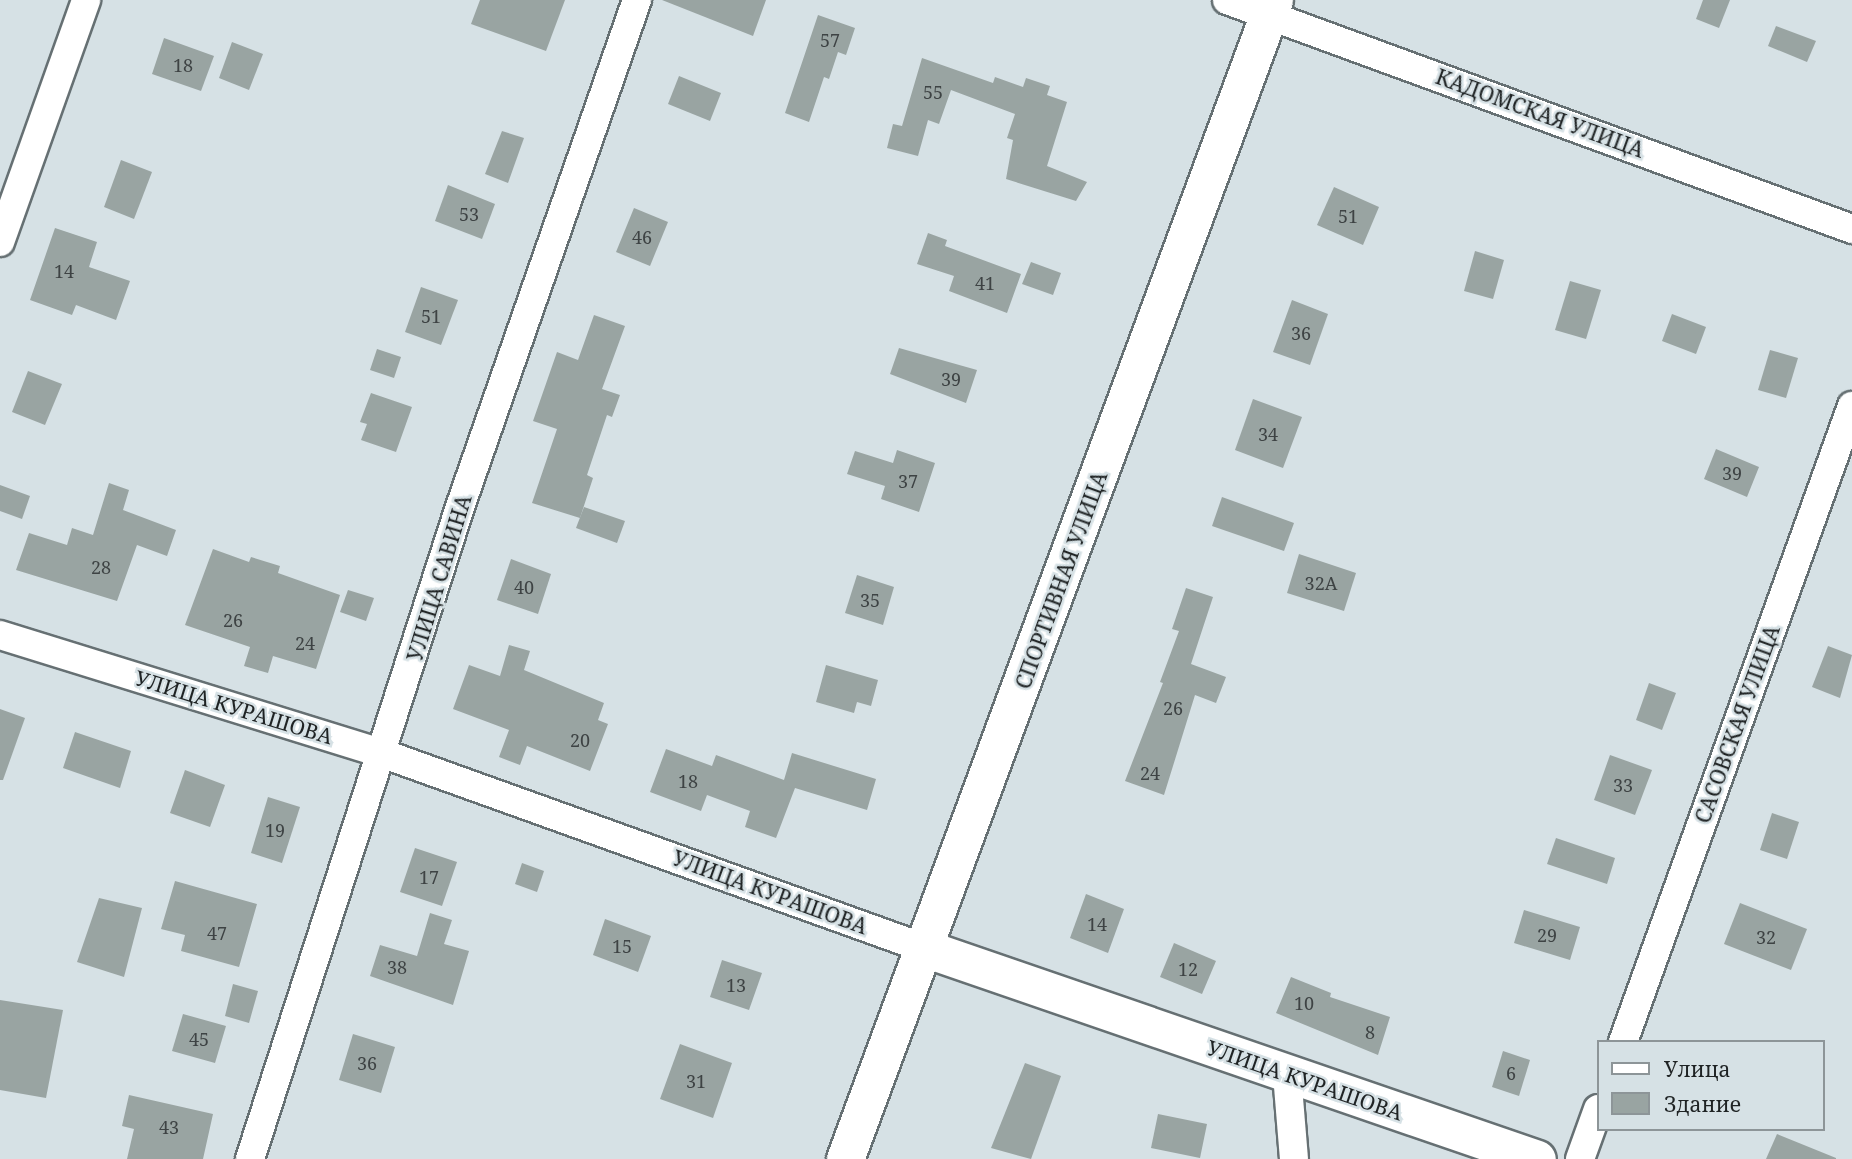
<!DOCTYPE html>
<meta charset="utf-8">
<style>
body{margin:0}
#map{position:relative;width:1852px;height:1159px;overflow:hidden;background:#d6e1e5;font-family:"Noto Serif",serif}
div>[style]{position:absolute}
.building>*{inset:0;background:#99a4a2}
.roads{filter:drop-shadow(2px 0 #667073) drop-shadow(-2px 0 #667073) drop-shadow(0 2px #667073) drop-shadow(0 -2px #667073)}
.minor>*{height:28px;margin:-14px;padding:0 14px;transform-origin:14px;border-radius:14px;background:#fff}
.tertiary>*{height:37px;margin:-18.5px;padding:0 18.5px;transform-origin:18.5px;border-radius:18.5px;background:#fff}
span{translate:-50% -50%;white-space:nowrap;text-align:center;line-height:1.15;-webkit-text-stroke:5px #d6e1e5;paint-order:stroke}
.number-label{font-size:18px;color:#3e4344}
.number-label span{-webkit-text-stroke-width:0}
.street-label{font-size:21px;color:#1f2324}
.legend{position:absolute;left:1597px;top:1040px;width:228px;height:91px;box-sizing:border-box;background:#d6e1e5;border:2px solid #8d9598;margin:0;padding:9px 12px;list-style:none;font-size:21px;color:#1f2324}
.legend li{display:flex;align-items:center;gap:14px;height:35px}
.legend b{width:35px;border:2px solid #8d9598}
</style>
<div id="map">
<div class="building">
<div style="clip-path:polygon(480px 0,565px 0,546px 51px,471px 24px)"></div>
<div style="clip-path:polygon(662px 0,766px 0,753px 36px)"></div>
<div style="clip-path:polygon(1703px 0,1730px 0,1719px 28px,1696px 19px)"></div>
<div style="clip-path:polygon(818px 15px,855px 28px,846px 55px,838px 52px,829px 79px,824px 77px,809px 122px,785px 113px)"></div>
<div style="clip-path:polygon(1776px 26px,1816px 41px,1807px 62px,1768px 46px)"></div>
<div style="clip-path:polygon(164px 38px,214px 56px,201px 91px,152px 74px)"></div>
<div style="clip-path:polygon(232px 42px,263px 54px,249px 90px,219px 78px)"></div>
<div style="clip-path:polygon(922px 58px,993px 83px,995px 77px,1023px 87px,1026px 78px,1050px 86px,1047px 95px,1067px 102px,1047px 166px,1087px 182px,1076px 201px,1006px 179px,1013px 140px,1007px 138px,1015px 114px,951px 90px,939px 124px,928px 120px,918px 156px,887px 148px,893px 124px,902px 126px)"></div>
<div style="clip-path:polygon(679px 76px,721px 93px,710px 121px,668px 104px)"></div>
<div style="clip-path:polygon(502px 131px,524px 138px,508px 183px,485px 174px)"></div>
<div style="clip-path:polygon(121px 160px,152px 172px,134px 219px,104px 207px)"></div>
<div style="clip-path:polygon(448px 185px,495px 204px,482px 239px,435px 221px)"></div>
<div style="clip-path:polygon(1334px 187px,1379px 207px,1363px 245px,1317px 225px)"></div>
<div style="clip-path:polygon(634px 208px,668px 222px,650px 266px,616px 252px)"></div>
<div style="clip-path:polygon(55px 228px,97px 242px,89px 267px,130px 281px,116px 320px,76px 305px,72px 315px,30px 300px)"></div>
<div style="clip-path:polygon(928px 233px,947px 240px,945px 246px,1021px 274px,1007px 313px,949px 291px,954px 276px,917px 264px)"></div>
<div style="clip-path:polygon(1475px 251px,1504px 260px,1493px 299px,1464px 291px)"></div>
<div style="clip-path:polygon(1031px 262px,1061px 273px,1053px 295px,1022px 284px)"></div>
<div style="clip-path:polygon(1570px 281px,1601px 290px,1586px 339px,1555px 330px)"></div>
<div style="clip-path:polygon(421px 287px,458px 300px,441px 345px,405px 332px)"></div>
<div style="clip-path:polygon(1292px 300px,1328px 314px,1310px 365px,1273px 352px)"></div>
<div style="clip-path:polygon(1672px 314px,1706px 327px,1696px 354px,1662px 341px)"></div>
<div style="clip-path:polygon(594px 315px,625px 326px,602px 389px,620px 395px,612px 417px,607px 415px,587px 475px,593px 478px,580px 518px,532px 503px,557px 429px,533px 421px,557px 352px,578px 360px)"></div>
<div style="clip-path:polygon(899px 348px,977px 370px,966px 403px,890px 374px)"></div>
<div style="clip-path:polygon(377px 349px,401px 357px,394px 378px,370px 370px)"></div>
<div style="clip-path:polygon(1770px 350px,1798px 358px,1786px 398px,1758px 390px)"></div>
<div style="clip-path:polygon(28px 371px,62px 384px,45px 425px,12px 412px)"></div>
<div style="clip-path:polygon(371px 393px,412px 407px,396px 452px,361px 440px,367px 424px,360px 422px)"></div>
<div style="clip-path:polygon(1253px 399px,1302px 417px,1283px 468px,1235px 450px)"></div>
<div style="clip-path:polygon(1716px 449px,1759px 467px,1747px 497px,1704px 479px)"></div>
<div style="clip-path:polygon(897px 450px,935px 463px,919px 512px,881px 499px,885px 486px,847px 474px,855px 451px,893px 463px)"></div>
<div style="clip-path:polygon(109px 483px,129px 490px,123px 510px,176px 530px,167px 556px,137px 545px,117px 601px,16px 570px,29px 533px,67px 545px,72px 528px,93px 535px)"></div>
<div style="clip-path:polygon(0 485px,30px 496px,22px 519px,0 511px)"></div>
<div style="clip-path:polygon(1222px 497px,1294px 523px,1284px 551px,1212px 526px)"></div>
<div style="clip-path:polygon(584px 507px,625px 521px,617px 543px,576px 528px)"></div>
<div style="clip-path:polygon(213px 549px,249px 562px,251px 557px,280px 566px,278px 573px,340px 595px,316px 669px,273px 656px,268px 673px,244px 666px,250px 647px,185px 625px)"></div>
<div style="clip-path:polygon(1299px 554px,1356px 573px,1344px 611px,1287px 593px)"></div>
<div style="clip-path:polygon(511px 559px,551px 574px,538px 614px,497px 600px)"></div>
<div style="clip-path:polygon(857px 575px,894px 587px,883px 625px,845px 613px)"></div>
<div style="clip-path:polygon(1186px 588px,1213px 597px,1191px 664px,1226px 677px,1216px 703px,1195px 695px,1164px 795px,1125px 781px,1163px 683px,1160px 682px,1179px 631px,1172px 629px)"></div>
<div style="clip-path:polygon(348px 590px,374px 598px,366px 621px,340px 612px)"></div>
<div style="clip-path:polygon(509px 645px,530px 651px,524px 670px,604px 703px,598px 720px,608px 724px,590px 771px,527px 746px,520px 765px,499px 757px,509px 730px,453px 709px,469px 665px,500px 676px)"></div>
<div style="clip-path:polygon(1828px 646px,1852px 655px,1840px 698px,1812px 687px)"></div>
<div style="clip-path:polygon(826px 665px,878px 680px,871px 706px,857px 702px,854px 713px,816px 702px)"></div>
<div style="clip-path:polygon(1649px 683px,1676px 693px,1662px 730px,1636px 720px)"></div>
<div style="clip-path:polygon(0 709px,25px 718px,3px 780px,0 780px)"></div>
<div style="clip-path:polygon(75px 732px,131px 751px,120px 788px,63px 768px)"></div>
<div style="clip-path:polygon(666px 749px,712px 766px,716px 755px,784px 780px,792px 753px,876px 779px,867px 810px,795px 788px,776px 838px,745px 827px,750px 811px,707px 795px,701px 811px,650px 792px)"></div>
<div style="clip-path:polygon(1610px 755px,1652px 770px,1635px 815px,1594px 800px)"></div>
<div style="clip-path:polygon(185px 770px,225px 785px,210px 827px,170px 813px)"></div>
<div style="clip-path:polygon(268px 797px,300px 807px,282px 863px,251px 853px)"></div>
<div style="clip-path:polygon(1772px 813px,1799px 822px,1787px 859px,1760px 850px)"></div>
<div style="clip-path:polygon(1556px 838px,1615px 858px,1607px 884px,1547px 864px)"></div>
<div style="clip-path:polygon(415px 848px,457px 862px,442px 906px,400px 892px)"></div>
<div style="clip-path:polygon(522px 863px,544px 871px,537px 892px,515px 884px)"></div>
<div style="clip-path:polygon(175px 881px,257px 904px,239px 967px,181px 951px,185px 935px,161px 929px)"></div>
<div style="clip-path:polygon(1086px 894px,1124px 909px,1108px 953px,1070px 938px)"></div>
<div style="clip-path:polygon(99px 898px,142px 908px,124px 977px,77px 962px)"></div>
<div style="clip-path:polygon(1740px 903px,1807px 929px,1791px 970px,1724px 944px)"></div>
<div style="clip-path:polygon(1524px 910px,1580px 927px,1570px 960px,1514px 943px)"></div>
<div style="clip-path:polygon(430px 913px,452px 920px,444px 944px,469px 951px,453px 1005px,370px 976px,380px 945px,417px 956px)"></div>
<div style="clip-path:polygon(605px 919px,651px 936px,638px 972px,593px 955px)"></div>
<div style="clip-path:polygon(1174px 943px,1216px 961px,1202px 994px,1160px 977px)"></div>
<div style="clip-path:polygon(722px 960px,762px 973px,749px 1010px,710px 997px)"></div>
<div style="clip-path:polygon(1291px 977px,1331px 993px,1330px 997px,1390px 1017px,1378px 1055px,1276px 1013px)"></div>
<div style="clip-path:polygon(233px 984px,258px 991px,249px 1023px,225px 1016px)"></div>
<div style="clip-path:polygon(0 1000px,63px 1010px,46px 1098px,0 1090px)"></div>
<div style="clip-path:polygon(183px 1014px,226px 1026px,215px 1063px,172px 1051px)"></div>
<div style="clip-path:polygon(353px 1034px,395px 1047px,381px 1093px,339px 1080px)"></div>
<div style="clip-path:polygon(680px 1044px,732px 1063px,713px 1118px,660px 1099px)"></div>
<div style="clip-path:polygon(1503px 1051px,1530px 1060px,1519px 1096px,1492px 1087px)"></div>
<div style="clip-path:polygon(1025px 1063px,1061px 1076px,1031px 1159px,991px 1148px)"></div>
<div style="clip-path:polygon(129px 1095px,213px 1114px,203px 1159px,127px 1159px,134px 1129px,122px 1126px)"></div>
<div style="clip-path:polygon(1158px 1114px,1207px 1124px,1200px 1158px,1151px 1148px)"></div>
<div style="clip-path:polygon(1777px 1134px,1836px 1158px,1836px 1159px,1766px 1159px)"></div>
</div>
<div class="roads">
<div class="minor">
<div style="left:1227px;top:0;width:666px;rotate:20.12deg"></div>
<div style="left:0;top:242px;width:257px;rotate:-70.4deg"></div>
<div style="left:0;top:635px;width:402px;rotate:17.2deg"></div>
<div style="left:384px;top:754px;width:574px;rotate:19.76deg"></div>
<div style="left:1623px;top:1042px;width:676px;rotate:-70.2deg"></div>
<div style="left:1287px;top:1074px;width:85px;rotate:85.3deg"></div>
<div style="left:250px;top:1159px;width:685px;rotate:-72.15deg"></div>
<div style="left:460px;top:507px;width:537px;rotate:-70.76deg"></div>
<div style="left:1580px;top:1159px;width:53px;rotate:-70.2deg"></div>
</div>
<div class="tertiary">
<div style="left:924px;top:948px;width:648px;rotate:18.99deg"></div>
<div style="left:845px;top:1159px;width:1236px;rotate:-69.69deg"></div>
</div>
</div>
<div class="number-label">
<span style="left:830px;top:40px">57</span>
<span style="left:183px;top:65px">18</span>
<span style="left:933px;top:92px">55</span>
<span style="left:469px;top:214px">53</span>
<span style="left:1348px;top:216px">51</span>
<span style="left:642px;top:237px">46</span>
<span style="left:64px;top:271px">14</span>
<span style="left:985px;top:283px">41</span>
<span style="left:431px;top:316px">51</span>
<span style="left:1301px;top:333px">36</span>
<span style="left:951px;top:379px">39</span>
<span style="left:1268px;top:434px">34</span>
<span style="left:1732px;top:473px">39</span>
<span style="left:908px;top:481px">37</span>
<span style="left:101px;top:567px">28</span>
<span style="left:1321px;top:583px">32А</span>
<span style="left:524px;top:587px">40</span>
<span style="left:870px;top:600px">35</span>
<span style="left:233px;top:620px">26</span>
<span style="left:305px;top:643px">24</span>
<span style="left:1173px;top:708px">26</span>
<span style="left:580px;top:740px">20</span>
<span style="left:1150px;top:773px">24</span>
<span style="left:688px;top:781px">18</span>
<span style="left:1623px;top:785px">33</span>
<span style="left:275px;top:830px">19</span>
<span style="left:429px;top:877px">17</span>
<span style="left:1097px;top:924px">14</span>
<span style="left:217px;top:933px">47</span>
<span style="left:1547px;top:935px">29</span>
<span style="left:1766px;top:937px">32</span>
<span style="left:622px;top:946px">15</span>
<span style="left:397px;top:967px">38</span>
<span style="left:1188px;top:969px">12</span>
<span style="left:736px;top:985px">13</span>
<span style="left:1304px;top:1003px">10</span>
<span style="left:1370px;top:1032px">8</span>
<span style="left:199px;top:1039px">45</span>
<span style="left:367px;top:1063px">36</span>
<span style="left:1511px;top:1073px">6</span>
<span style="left:696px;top:1081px">31</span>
<span style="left:169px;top:1127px">43</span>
</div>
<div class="street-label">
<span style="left:1540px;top:113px;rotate:20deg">КАДОМСКАЯ УЛИЦА</span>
<span style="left:439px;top:578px;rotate:-73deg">УЛИЦА САВИНА</span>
<span style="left:1061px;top:580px;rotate:-70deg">СПОРТИВНАЯ УЛИЦА</span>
<span style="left:234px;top:707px;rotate:17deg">УЛИЦА КУРАШОВА</span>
<span style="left:1737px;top:724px;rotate:-70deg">САСОВСКАЯ УЛИЦА</span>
<span style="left:770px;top:892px;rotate:20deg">УЛИЦА КУРАШОВА</span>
<span style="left:1305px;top:1080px;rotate:19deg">УЛИЦА КУРАШОВА</span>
</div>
<ul class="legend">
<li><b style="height:9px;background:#fff"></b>Улица</li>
<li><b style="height:19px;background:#99a4a2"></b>Здание</li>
</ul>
</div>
